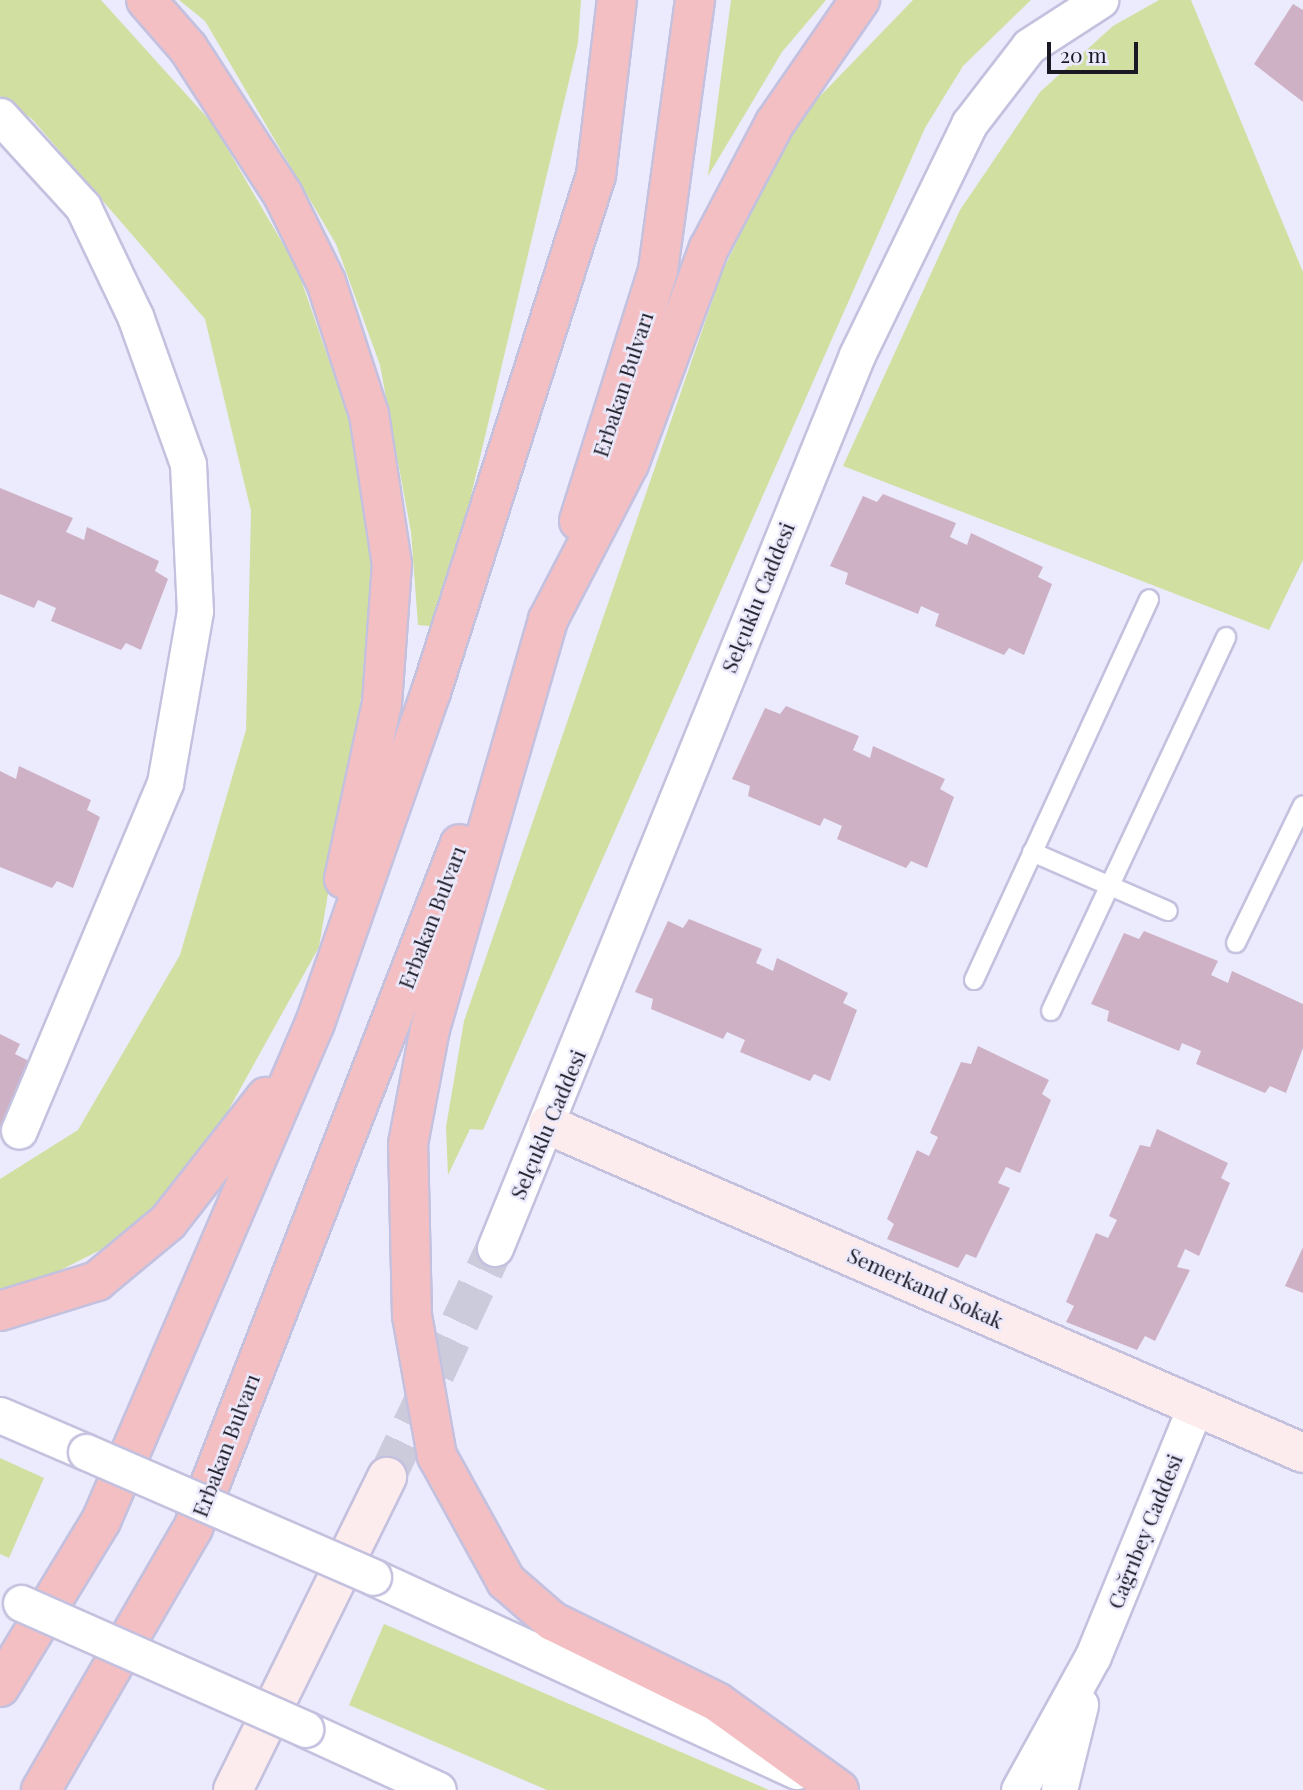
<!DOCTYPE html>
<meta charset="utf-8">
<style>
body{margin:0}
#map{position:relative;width:1303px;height:1790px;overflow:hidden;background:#eceafd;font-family:"Playfair Display",serif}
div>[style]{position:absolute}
.green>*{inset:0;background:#d1dfa0}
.building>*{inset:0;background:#ceb1c4}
.secondary-tunnel>*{height:38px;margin-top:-19px;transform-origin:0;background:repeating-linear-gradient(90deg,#cccbdc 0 38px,transparent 0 57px)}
.roads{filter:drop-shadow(2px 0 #c4c1df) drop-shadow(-2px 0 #c4c1df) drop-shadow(0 2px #c4c1df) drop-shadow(0 -2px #c4c1df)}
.lane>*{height:18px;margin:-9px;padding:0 9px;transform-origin:9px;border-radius:9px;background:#fff}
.street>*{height:35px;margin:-17.5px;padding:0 17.5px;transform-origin:17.5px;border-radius:17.5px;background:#fff}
.secondary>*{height:38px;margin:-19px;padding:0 19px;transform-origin:19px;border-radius:19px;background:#fceced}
.highway>*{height:38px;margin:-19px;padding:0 19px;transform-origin:19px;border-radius:19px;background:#f4bfc3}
.bridges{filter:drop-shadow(2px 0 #c4c1df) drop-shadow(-2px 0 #c4c1df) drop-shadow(0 2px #c4c1df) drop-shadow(0 -2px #c4c1df)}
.street-bridge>*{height:35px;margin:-17.5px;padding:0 17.5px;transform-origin:17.5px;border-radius:17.5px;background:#fff}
span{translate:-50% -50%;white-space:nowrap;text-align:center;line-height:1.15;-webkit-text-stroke:5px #eceafd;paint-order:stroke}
.street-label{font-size:21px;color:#1a1923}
.scale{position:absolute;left:1047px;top:42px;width:91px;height:32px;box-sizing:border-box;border:4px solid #1a1923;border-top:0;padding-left:9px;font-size:21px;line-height:24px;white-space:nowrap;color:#1a1923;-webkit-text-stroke:5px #eceafd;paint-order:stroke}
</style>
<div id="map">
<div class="green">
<div style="clip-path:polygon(0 0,101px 0,213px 124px,297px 268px,376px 497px,372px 633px,319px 947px,224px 1118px,138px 1231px,21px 1290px,0 1292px,0 1179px,78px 1130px,180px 955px,246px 730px,251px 511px,205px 319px,32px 119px,0 96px)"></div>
<div style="clip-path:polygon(179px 0,581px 0,578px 43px,440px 627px,418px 625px,411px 532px,380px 365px,336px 244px,205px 21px)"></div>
<div style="clip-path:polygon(731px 0,826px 0,782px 52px,708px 176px)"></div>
<div style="clip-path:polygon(913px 0,1031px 0,963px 66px,925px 128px,483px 1130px,470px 1129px,448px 1175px,446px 1127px,464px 1021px,723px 270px,795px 122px)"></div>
<div style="clip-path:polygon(1159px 0,1191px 0,1303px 272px,1303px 560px,1269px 630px,843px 466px,960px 210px,1040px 92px,1113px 26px)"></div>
<div style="clip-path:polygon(0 1458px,44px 1478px,9px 1558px,0 1554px)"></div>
<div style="clip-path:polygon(384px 1624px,769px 1790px,547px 1790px,349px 1705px)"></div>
</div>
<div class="building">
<div style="clip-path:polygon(1293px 4px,1303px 10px,1303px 102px,1254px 64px)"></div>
<div style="clip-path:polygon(0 488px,73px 518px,66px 532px,84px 540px,87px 527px,159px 561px,155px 571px,168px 579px,141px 650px,126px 643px,121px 650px,51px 621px,56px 608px,38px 600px,34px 608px,0 594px)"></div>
<div style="clip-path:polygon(883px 494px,956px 523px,950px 537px,967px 545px,971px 533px,1043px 567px,1038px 577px,1052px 584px,1024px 655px,1009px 648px,1004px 655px,935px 626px,939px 614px,921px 606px,918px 614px,845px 584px,848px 573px,830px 566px,863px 496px,877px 502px)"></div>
<div style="clip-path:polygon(786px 706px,859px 736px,853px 750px,870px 758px,873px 746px,945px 779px,940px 789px,954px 797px,927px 868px,911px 861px,906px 868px,837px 839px,842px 826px,824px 818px,820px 826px,748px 796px,750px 786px,732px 779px,765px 708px,780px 714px)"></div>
<div style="clip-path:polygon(19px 766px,91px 800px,87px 810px,100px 817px,73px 888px,57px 881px,52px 888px,0 867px,0 771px,16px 779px)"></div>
<div style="clip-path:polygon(689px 919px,762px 949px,756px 963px,773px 971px,777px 958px,848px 993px,843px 1003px,857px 1010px,830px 1081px,814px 1074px,810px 1081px,740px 1052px,745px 1040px,727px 1032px,723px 1039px,651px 1009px,653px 999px,635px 992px,668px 921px,683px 928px)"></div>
<div style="clip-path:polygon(1144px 931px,1218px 961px,1211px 975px,1228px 983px,1232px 971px,1303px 1004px,1303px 1048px,1286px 1093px,1270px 1086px,1265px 1093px,1196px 1064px,1201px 1051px,1182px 1043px,1179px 1051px,1107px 1021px,1109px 1011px,1091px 1004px,1124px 933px,1139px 939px)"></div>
<div style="clip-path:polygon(0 1034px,20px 1044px,15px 1054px,29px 1061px,0 1135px)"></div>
<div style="clip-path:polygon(978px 1046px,1049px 1080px,1042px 1094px,1051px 1100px,1020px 1173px,1006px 1167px,998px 1183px,1010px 1188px,976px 1258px,966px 1254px,958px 1268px,887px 1239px,894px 1224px,887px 1219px,917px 1150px,929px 1156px,938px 1137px,930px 1133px,961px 1062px,971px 1064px)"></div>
<div style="clip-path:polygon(1157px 1129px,1228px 1163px,1221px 1178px,1230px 1183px,1199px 1256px,1185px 1249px,1177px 1267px,1190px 1270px,1155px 1341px,1145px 1336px,1137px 1350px,1066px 1322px,1074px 1306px,1066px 1302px,1096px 1233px,1108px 1238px,1117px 1220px,1109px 1216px,1140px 1145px,1150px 1147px)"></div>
<div style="clip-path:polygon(1303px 1247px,1303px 1293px,1285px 1286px)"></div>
</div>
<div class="secondary-tunnel">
<div style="left:387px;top:1477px;width:253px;rotate:-64.8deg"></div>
</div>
<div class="roads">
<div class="lane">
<div style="left:1032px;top:852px;width:148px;rotate:23.5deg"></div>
<div style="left:1236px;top:943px;width:153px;rotate:-64.1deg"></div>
<div style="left:974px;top:980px;width:419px;rotate:-65.3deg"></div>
<div style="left:1051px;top:1011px;width:413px;rotate:-64.9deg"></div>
</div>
<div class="street">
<div style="left:0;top:116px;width:123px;rotate:47.6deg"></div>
<div style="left:83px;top:207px;width:121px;rotate:64.5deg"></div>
<div style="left:135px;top:316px;width:157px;rotate:70.3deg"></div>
<div style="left:188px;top:464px;width:147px;rotate:87.3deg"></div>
<div style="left:195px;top:611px;width:175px;rotate:99.9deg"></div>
<div style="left:165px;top:783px;width:377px;rotate:112.8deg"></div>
<div style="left:495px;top:1248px;width:964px;rotate:-67.93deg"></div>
<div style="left:857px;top:355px;width:257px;rotate:-64.1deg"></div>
<div style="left:969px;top:124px;width:98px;rotate:-52.4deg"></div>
<div style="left:1029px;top:46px;width:85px;rotate:-32.9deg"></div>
<div style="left:0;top:1415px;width:94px;rotate:23.3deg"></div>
<div style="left:373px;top:1577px;width:466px;rotate:24.6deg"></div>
<div style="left:305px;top:1729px;width:146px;rotate:24.6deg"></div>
<div style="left:1019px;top:1790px;width:153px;rotate:-61.1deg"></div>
<div style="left:1093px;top:1656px;width:271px;rotate:-67.7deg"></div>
<div style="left:1059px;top:1790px;width:88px;rotate:-76.1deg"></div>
</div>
<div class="secondary">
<div style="left:548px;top:1125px;width:823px;rotate:23.48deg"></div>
<div style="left:233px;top:1790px;width:349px;rotate:-63.8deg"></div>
</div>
<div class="highway">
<div style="left:146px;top:0;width:64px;rotate:48.8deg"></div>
<div style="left:188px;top:48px;width:175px;rotate:57.1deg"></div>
<div style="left:283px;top:195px;width:97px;rotate:63.7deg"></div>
<div style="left:326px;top:282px;width:139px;rotate:72deg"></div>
<div style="left:369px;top:414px;width:152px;rotate:81.3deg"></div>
<div style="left:392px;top:564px;width:139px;rotate:94.1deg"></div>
<div style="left:382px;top:703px;width:180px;rotate:102.2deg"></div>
<div style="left:579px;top:521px;width:263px;rotate:-72.5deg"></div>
<div style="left:658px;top:270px;width:273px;rotate:-82.2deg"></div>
<div style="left:0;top:1311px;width:102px;rotate:-17.2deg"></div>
<div style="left:97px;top:1281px;width:92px;rotate:-39.7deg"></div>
<div style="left:168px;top:1222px;width:159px;rotate:-51.9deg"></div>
<div style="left:0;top:1687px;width:194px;rotate:-58.7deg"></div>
<div style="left:101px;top:1521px;width:542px;rotate:-66.75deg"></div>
<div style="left:315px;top:1023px;width:351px;rotate:-70.7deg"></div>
<div style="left:431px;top:692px;width:543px;rotate:-72.3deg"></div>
<div style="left:596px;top:175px;width:176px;rotate:-83.2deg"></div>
<div style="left:41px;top:1790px;width:303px;rotate:-59.9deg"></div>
<div style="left:193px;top:1528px;width:734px;rotate:-68.68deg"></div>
<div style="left:839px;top:1790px;width:150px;rotate:-144.2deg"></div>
<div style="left:717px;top:1702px;width:184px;rotate:-153.9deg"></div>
<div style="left:552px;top:1621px;width:61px;rotate:-139deg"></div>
<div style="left:506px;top:1581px;width:143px;rotate:-118.9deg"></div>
<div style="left:437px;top:1456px;width:142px;rotate:-100.1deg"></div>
<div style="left:412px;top:1316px;width:172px;rotate:-91.3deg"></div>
<div style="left:408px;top:1144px;width:117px;rotate:-79.2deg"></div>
<div style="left:430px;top:1029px;width:426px;rotate:-73.9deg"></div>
<div style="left:548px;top:620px;width:176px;rotate:-62.6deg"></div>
<div style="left:629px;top:464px;width:230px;rotate:-69.7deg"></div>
<div style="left:709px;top:248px;width:141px;rotate:-62.2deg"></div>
<div style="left:775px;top:123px;width:150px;rotate:-55.4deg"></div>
</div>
</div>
<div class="bridges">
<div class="street-bridge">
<div style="left:86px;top:1452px;width:313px;rotate:23.5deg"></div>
<div style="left:21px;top:1603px;width:311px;rotate:23.9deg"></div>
</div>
</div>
<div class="street-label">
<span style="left:622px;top:384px;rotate:-72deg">Erbakan Bulvarı</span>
<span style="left:757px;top:597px;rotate:-68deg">Selçuklu Caddesi</span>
<span style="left:431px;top:917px;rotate:-69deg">Erbakan Bulvarı</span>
<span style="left:547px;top:1124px;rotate:-67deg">Selçuklu Caddesi</span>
<span style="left:926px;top:1287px;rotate:24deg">Semerkand Sokak</span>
<span style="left:225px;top:1445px;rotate:-69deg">Erbakan Bulvarı</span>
<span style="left:1144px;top:1531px;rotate:-68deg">Cağrıbey Caddesi</span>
</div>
<div class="scale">20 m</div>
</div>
